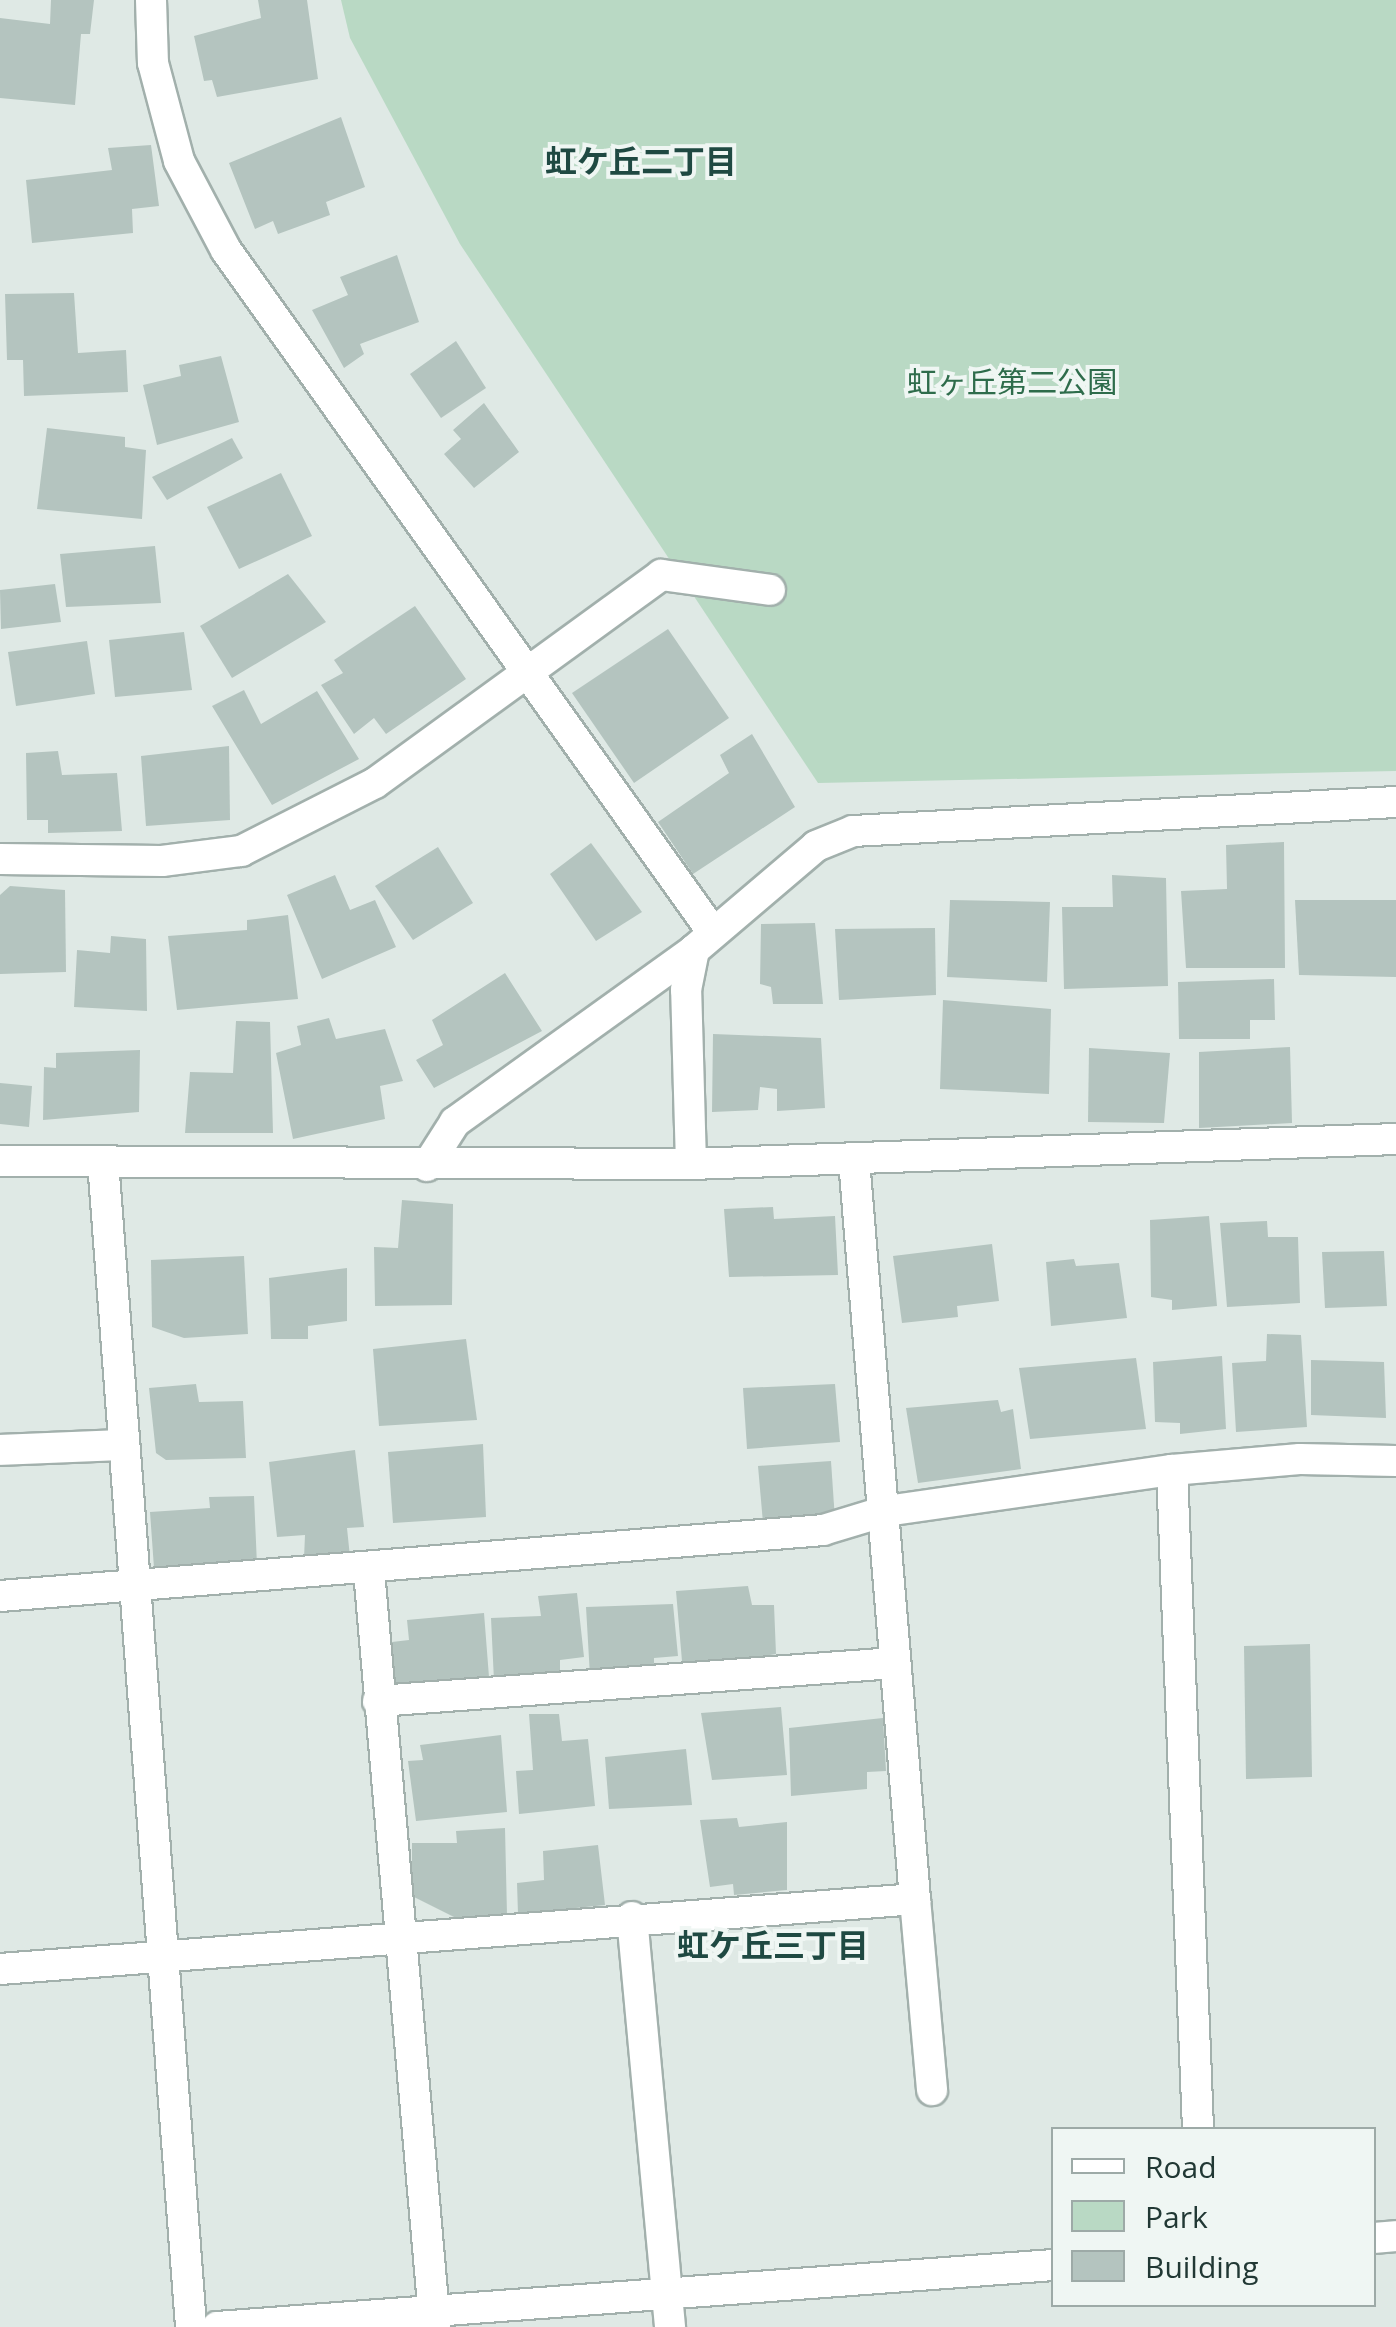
<!DOCTYPE html>
<meta charset="utf-8">
<style>
body{margin:0}
#map{position:relative;width:1396px;height:2327px;overflow:hidden;background:#dfe9e5;font-family:"Open Sans","Noto Sans JP",sans-serif}
div>[style]{position:absolute}
.green>*{inset:0;background:#b9d9c4}
.building>*{inset:0;background:#b4c4bf}
.roads{filter:drop-shadow(2px 0 #a2b0ac) drop-shadow(-2px 0 #a2b0ac) drop-shadow(0 2px #a2b0ac) drop-shadow(0 -2px #a2b0ac)}
.minor>*{height:30px;margin:-15px;padding:0 15px;transform-origin:15px;border-radius:15px;background:#fff}
span{translate:-50% -50%;white-space:nowrap;text-align:center;line-height:1.15;-webkit-text-stroke:8px #eff6f3;paint-order:stroke}
.park-label{font-size:30px;color:#2e6c4b}
.neighbourhood-label{font-size:32px;color:#1f4942;font-weight:700}
.legend{position:absolute;left:1051px;top:2127px;width:325px;height:180px;box-sizing:border-box;background:#eff6f3;border:2px solid #9daaa7;margin:0;padding:12px 18px;list-style:none;font-size:30px;color:#213834}
.legend li{display:flex;align-items:center;gap:20px;height:50px}
.legend b{width:50px;border:2px solid #9daaa7}
</style>
<div id="map">
<div class="green">
<div style="clip-path:polygon(341px 0,1396px 0,1396px 771px,818px 783px,460px 244px,350px 38px)"></div>
</div>
<div class="building">
<div style="clip-path:polygon(51px 0,94px 0,90px 34px,81px 34px,75px 105px,0 98px,0 18px,50px 24px)"></div>
<div style="clip-path:polygon(258px 0,307px 0,318px 79px,217px 97px,212px 80px,204px 81px,194px 36px,261px 18px)"></div>
<div style="clip-path:polygon(341px 117px,365px 187px,326px 202px,330px 215px,278px 234px,273px 221px,255px 229px,229px 163px)"></div>
<div style="clip-path:polygon(151px 145px,159px 206px,132px 209px,133px 233px,32px 243px,26px 180px,112px 170px,108px 148px)"></div>
<div style="clip-path:polygon(397px 255px,419px 322px,360px 344px,364px 354px,344px 368px,312px 310px,348px 295px,340px 277px)"></div>
<div style="clip-path:polygon(74px 293px,78px 353px,126px 350px,128px 392px,24px 396px,23px 360px,7px 360px,5px 294px)"></div>
<div style="clip-path:polygon(456px 341px,486px 388px,441px 418px,410px 374px)"></div>
<div style="clip-path:polygon(221px 356px,239px 422px,157px 445px,143px 385px,181px 376px,179px 365px)"></div>
<div style="clip-path:polygon(484px 403px,519px 452px,474px 488px,444px 454px,461px 439px,453px 430px)"></div>
<div style="clip-path:polygon(47px 428px,125px 437px,125px 447px,146px 450px,142px 519px,37px 509px)"></div>
<div style="clip-path:polygon(232px 438px,243px 458px,167px 500px,152px 477px)"></div>
<div style="clip-path:polygon(281px 473px,312px 536px,239px 569px,207px 507px)"></div>
<div style="clip-path:polygon(155px 546px,161px 603px,66px 607px,60px 554px)"></div>
<div style="clip-path:polygon(288px 574px,326px 622px,232px 678px,200px 626px)"></div>
<div style="clip-path:polygon(55px 584px,61px 622px,1px 629px,0 590px)"></div>
<div style="clip-path:polygon(415px 606px,466px 679px,386px 734px,374px 718px,354px 734px,321px 685px,343px 673px,334px 660px)"></div>
<div style="clip-path:polygon(668px 629px,729px 718px,634px 783px,572px 693px)"></div>
<div style="clip-path:polygon(184px 632px,192px 690px,115px 697px,109px 640px)"></div>
<div style="clip-path:polygon(87px 641px,95px 694px,16px 706px,8px 652px)"></div>
<div style="clip-path:polygon(244px 690px,261px 724px,317px 691px,359px 759px,272px 805px,212px 706px)"></div>
<div style="clip-path:polygon(752px 734px,795px 807px,693px 874px,658px 822px,729px 773px,720px 755px)"></div>
<div style="clip-path:polygon(229px 746px,230px 820px,146px 826px,141px 756px)"></div>
<div style="clip-path:polygon(58px 751px,62px 775px,117px 773px,122px 831px,48px 833px,48px 820px,27px 820px,26px 753px)"></div>
<div style="clip-path:polygon(1284px 842px,1285px 968px,1186px 968px,1181px 891px,1227px 889px,1226px 845px)"></div>
<div style="clip-path:polygon(591px 843px,642px 912px,596px 941px,550px 874px)"></div>
<div style="clip-path:polygon(438px 847px,473px 903px,413px 940px,375px 886px)"></div>
<div style="clip-path:polygon(335px 875px,350px 910px,375px 900px,396px 947px,322px 979px,287px 895px)"></div>
<div style="clip-path:polygon(1112px 875px,1166px 878px,1168px 986px,1064px 989px,1062px 907px,1113px 907px)"></div>
<div style="clip-path:polygon(10px 886px,65px 890px,66px 972px,0 974px,0 895px)"></div>
<div style="clip-path:polygon(950px 900px,1050px 902px,1047px 982px,947px 977px)"></div>
<div style="clip-path:polygon(1295px 900px,1396px 900px,1396px 977px,1299px 975px)"></div>
<div style="clip-path:polygon(288px 915px,298px 999px,177px 1010px,168px 936px,247px 930px,247px 920px)"></div>
<div style="clip-path:polygon(815px 923px,823px 1004px,773px 1004px,771px 987px,760px 984px,761px 924px)"></div>
<div style="clip-path:polygon(935px 928px,936px 995px,839px 1000px,835px 929px)"></div>
<div style="clip-path:polygon(111px 936px,146px 939px,147px 1011px,74px 1007px,77px 950px,110px 953px)"></div>
<div style="clip-path:polygon(505px 973px,542px 1031px,434px 1088px,416px 1060px,443px 1045px,432px 1020px)"></div>
<div style="clip-path:polygon(1274px 979px,1275px 1020px,1250px 1020px,1250px 1039px,1179px 1039px,1178px 982px)"></div>
<div style="clip-path:polygon(943px 1000px,1051px 1009px,1049px 1094px,940px 1089px)"></div>
<div style="clip-path:polygon(329px 1018px,336px 1039px,385px 1029px,403px 1081px,380px 1086px,385px 1119px,293px 1139px,276px 1053px,301px 1045px,297px 1026px)"></div>
<div style="clip-path:polygon(236px 1021px,270px 1022px,273px 1133px,185px 1133px,190px 1072px,233px 1073px)"></div>
<div style="clip-path:polygon(713px 1034px,821px 1038px,825px 1108px,777px 1111px,777px 1089px,760px 1087px,758px 1110px,712px 1112px)"></div>
<div style="clip-path:polygon(1290px 1047px,1292px 1123px,1199px 1128px,1199px 1052px)"></div>
<div style="clip-path:polygon(1089px 1048px,1170px 1053px,1164px 1123px,1088px 1122px)"></div>
<div style="clip-path:polygon(140px 1050px,139px 1112px,43px 1120px,44px 1067px,56px 1068px,56px 1053px)"></div>
<div style="clip-path:polygon(0 1083px,32px 1086px,29px 1127px,0 1124px)"></div>
<div style="clip-path:polygon(402px 1200px,453px 1204px,452px 1305px,375px 1306px,374px 1247px,398px 1248px)"></div>
<div style="clip-path:polygon(773px 1207px,774px 1219px,835px 1216px,838px 1275px,729px 1277px,724px 1209px)"></div>
<div style="clip-path:polygon(1209px 1216px,1217px 1306px,1172px 1310px,1172px 1300px,1151px 1297px,1150px 1220px)"></div>
<div style="clip-path:polygon(1267px 1221px,1268px 1237px,1298px 1237px,1300px 1303px,1227px 1307px,1220px 1223px)"></div>
<div style="clip-path:polygon(992px 1244px,999px 1301px,957px 1306px,958px 1317px,902px 1323px,893px 1256px)"></div>
<div style="clip-path:polygon(1384px 1251px,1387px 1306px,1325px 1308px,1322px 1252px)"></div>
<div style="clip-path:polygon(244px 1256px,248px 1334px,184px 1338px,152px 1327px,151px 1260px)"></div>
<div style="clip-path:polygon(1074px 1259px,1076px 1266px,1119px 1263px,1127px 1318px,1051px 1326px,1046px 1262px)"></div>
<div style="clip-path:polygon(347px 1268px,347px 1321px,308px 1326px,308px 1339px,271px 1339px,269px 1278px)"></div>
<div style="clip-path:polygon(1267px 1334px,1301px 1335px,1307px 1427px,1236px 1432px,1232px 1363px,1266px 1361px)"></div>
<div style="clip-path:polygon(466px 1339px,477px 1420px,379px 1426px,373px 1349px)"></div>
<div style="clip-path:polygon(1222px 1356px,1226px 1429px,1180px 1434px,1180px 1423px,1155px 1422px,1153px 1362px)"></div>
<div style="clip-path:polygon(1136px 1358px,1146px 1429px,1030px 1439px,1019px 1368px)"></div>
<div style="clip-path:polygon(1311px 1360px,1384px 1362px,1386px 1418px,1311px 1415px)"></div>
<div style="clip-path:polygon(196px 1384px,199px 1402px,243px 1401px,246px 1458px,166px 1460px,156px 1453px,149px 1388px)"></div>
<div style="clip-path:polygon(835px 1384px,840px 1442px,747px 1449px,743px 1388px)"></div>
<div style="clip-path:polygon(998px 1400px,1001px 1412px,1013px 1409px,1021px 1469px,918px 1483px,906px 1408px)"></div>
<div style="clip-path:polygon(483px 1444px,486px 1517px,393px 1523px,388px 1452px)"></div>
<div style="clip-path:polygon(355px 1450px,364px 1527px,347px 1528px,350px 1557px,304px 1558px,305px 1535px,277px 1537px,269px 1462px)"></div>
<div style="clip-path:polygon(831px 1461px,835px 1520px,763px 1523px,758px 1466px)"></div>
<div style="clip-path:polygon(254px 1496px,257px 1565px,154px 1568px,150px 1512px,210px 1508px,209px 1497px)"></div>
<div style="clip-path:polygon(748px 1586px,752px 1605px,774px 1605px,776px 1654px,758px 1657px,758px 1666px,683px 1673px,676px 1591px)"></div>
<div style="clip-path:polygon(577px 1593px,584px 1657px,560px 1660px,560px 1674px,494px 1681px,491px 1618px,541px 1616px,538px 1596px)"></div>
<div style="clip-path:polygon(673px 1604px,678px 1656px,654px 1658px,654px 1674px,590px 1676px,586px 1607px)"></div>
<div style="clip-path:polygon(484px 1613px,489px 1677px,395px 1684px,392px 1642px,409px 1640px,407px 1620px)"></div>
<div style="clip-path:polygon(1310px 1644px,1312px 1777px,1246px 1779px,1244px 1646px)"></div>
<div style="clip-path:polygon(781px 1707px,787px 1775px,712px 1780px,701px 1713px)"></div>
<div style="clip-path:polygon(529px 1714px,559px 1714px,562px 1741px,588px 1739px,595px 1806px,519px 1814px,516px 1771px,533px 1770px)"></div>
<div style="clip-path:polygon(883px 1718px,886px 1771px,867px 1772px,867px 1789px,791px 1796px,789px 1728px)"></div>
<div style="clip-path:polygon(501px 1735px,507px 1812px,416px 1821px,408px 1761px,423px 1760px,420px 1745px)"></div>
<div style="clip-path:polygon(686px 1749px,692px 1805px,609px 1809px,605px 1757px)"></div>
<div style="clip-path:polygon(737px 1818px,739px 1827px,787px 1822px,787px 1890px,734px 1895px,733px 1884px,710px 1887px,700px 1820px)"></div>
<div style="clip-path:polygon(505px 1828px,507px 1915px,458px 1919px,412px 1896px,412px 1843px,457px 1843px,456px 1831px)"></div>
<div style="clip-path:polygon(598px 1845px,605px 1905px,518px 1914px,517px 1883px,544px 1880px,543px 1851px)"></div>
</div>
<div class="roads">
<div class="minor">
<div style="left:151px;top:0;width:63px;rotate:88.2deg"></div>
<div style="left:153px;top:63px;width:101px;rotate:75.1deg"></div>
<div style="left:179px;top:161px;width:101px;rotate:62.2deg"></div>
<div style="left:226px;top:250px;width:837px;rotate:54.49deg"></div>
<div style="left:0;top:859px;width:162px;rotate:0.7deg"></div>
<div style="left:162px;top:861px;width:80px;rotate:-7.2deg"></div>
<div style="left:241px;top:851px;width:150px;rotate:-26.9deg"></div>
<div style="left:375px;top:783px;width:354px;rotate:-36deg"></div>
<div style="left:661px;top:575px;width:110px;rotate:7.8deg"></div>
<div style="left:0;top:1161px;width:691px;rotate:0.25deg"></div>
<div style="left:691px;top:1164px;width:705px;rotate:-2.03deg"></div>
<div style="left:103px;top:1161px;width:1169px;rotate:85.68deg"></div>
<div style="left:691px;top:1164px;width:174px;rotate:-91.6deg"></div>
<div style="left:686px;top:990px;width:41px;rotate:-78.7deg"></div>
<div style="left:694px;top:950px;width:160px;rotate:-40.4deg"></div>
<div style="left:816px;top:846px;width:40px;rotate:-22deg"></div>
<div style="left:853px;top:831px;width:544px;rotate:-3.06deg"></div>
<div style="left:427px;top:1166px;width:52px;rotate:-57.5deg"></div>
<div style="left:455px;top:1122px;width:294px;rotate:-35.7deg"></div>
<div style="left:0;top:1450px;width:119px;rotate:-2.4deg"></div>
<div style="left:1172px;top:1470px;width:661px;rotate:87.74deg"></div>
<div style="left:369px;top:1571px;width:759px;rotate:85.01deg"></div>
<div style="left:0;top:1596px;width:826px;rotate:-4.58deg"></div>
<div style="left:823px;top:1530px;width:66px;rotate:-16.8deg"></div>
<div style="left:886px;top:1511px;width:289px;rotate:-8.2deg"></div>
<div style="left:1172px;top:1470px;width:128px;rotate:-4.9deg"></div>
<div style="left:1300px;top:1459px;width:96px;rotate:1.2deg"></div>
<div style="left:378px;top:1701px;width:517px;rotate:-4.21deg"></div>
<div style="left:915px;top:1899px;width:192px;rotate:84.9deg"></div>
<div style="left:632px;top:1917px;width:412px;rotate:84.7deg"></div>
<div style="left:0;top:1969px;width:918px;rotate:-4.37deg"></div>
<div style="left:915px;top:1899px;width:742px;rotate:-94.72deg"></div>
<div style="left:1374px;top:2238px;width:22px;rotate:-5deg"></div>
<div style="left:217px;top:2327px;width:839px;rotate:-4.24deg"></div>
</div>
</div>
<div class="park-label">
<span style="left:1012px;top:382px">虹ヶ丘第二公園</span>
</div>
<div class="neighbourhood-label">
<span style="left:641px;top:161px">虹ケ丘二丁目</span>
<span style="left:773px;top:1945px">虹ケ丘三丁目</span>
</div>
<ul class="legend">
<li><b style="height:12px;background:#fff"></b>Road</li>
<li><b style="height:28px;background:#b9d9c4"></b>Park</li>
<li><b style="height:28px;background:#b4c4bf"></b>Building</li>
</ul>
</div>
